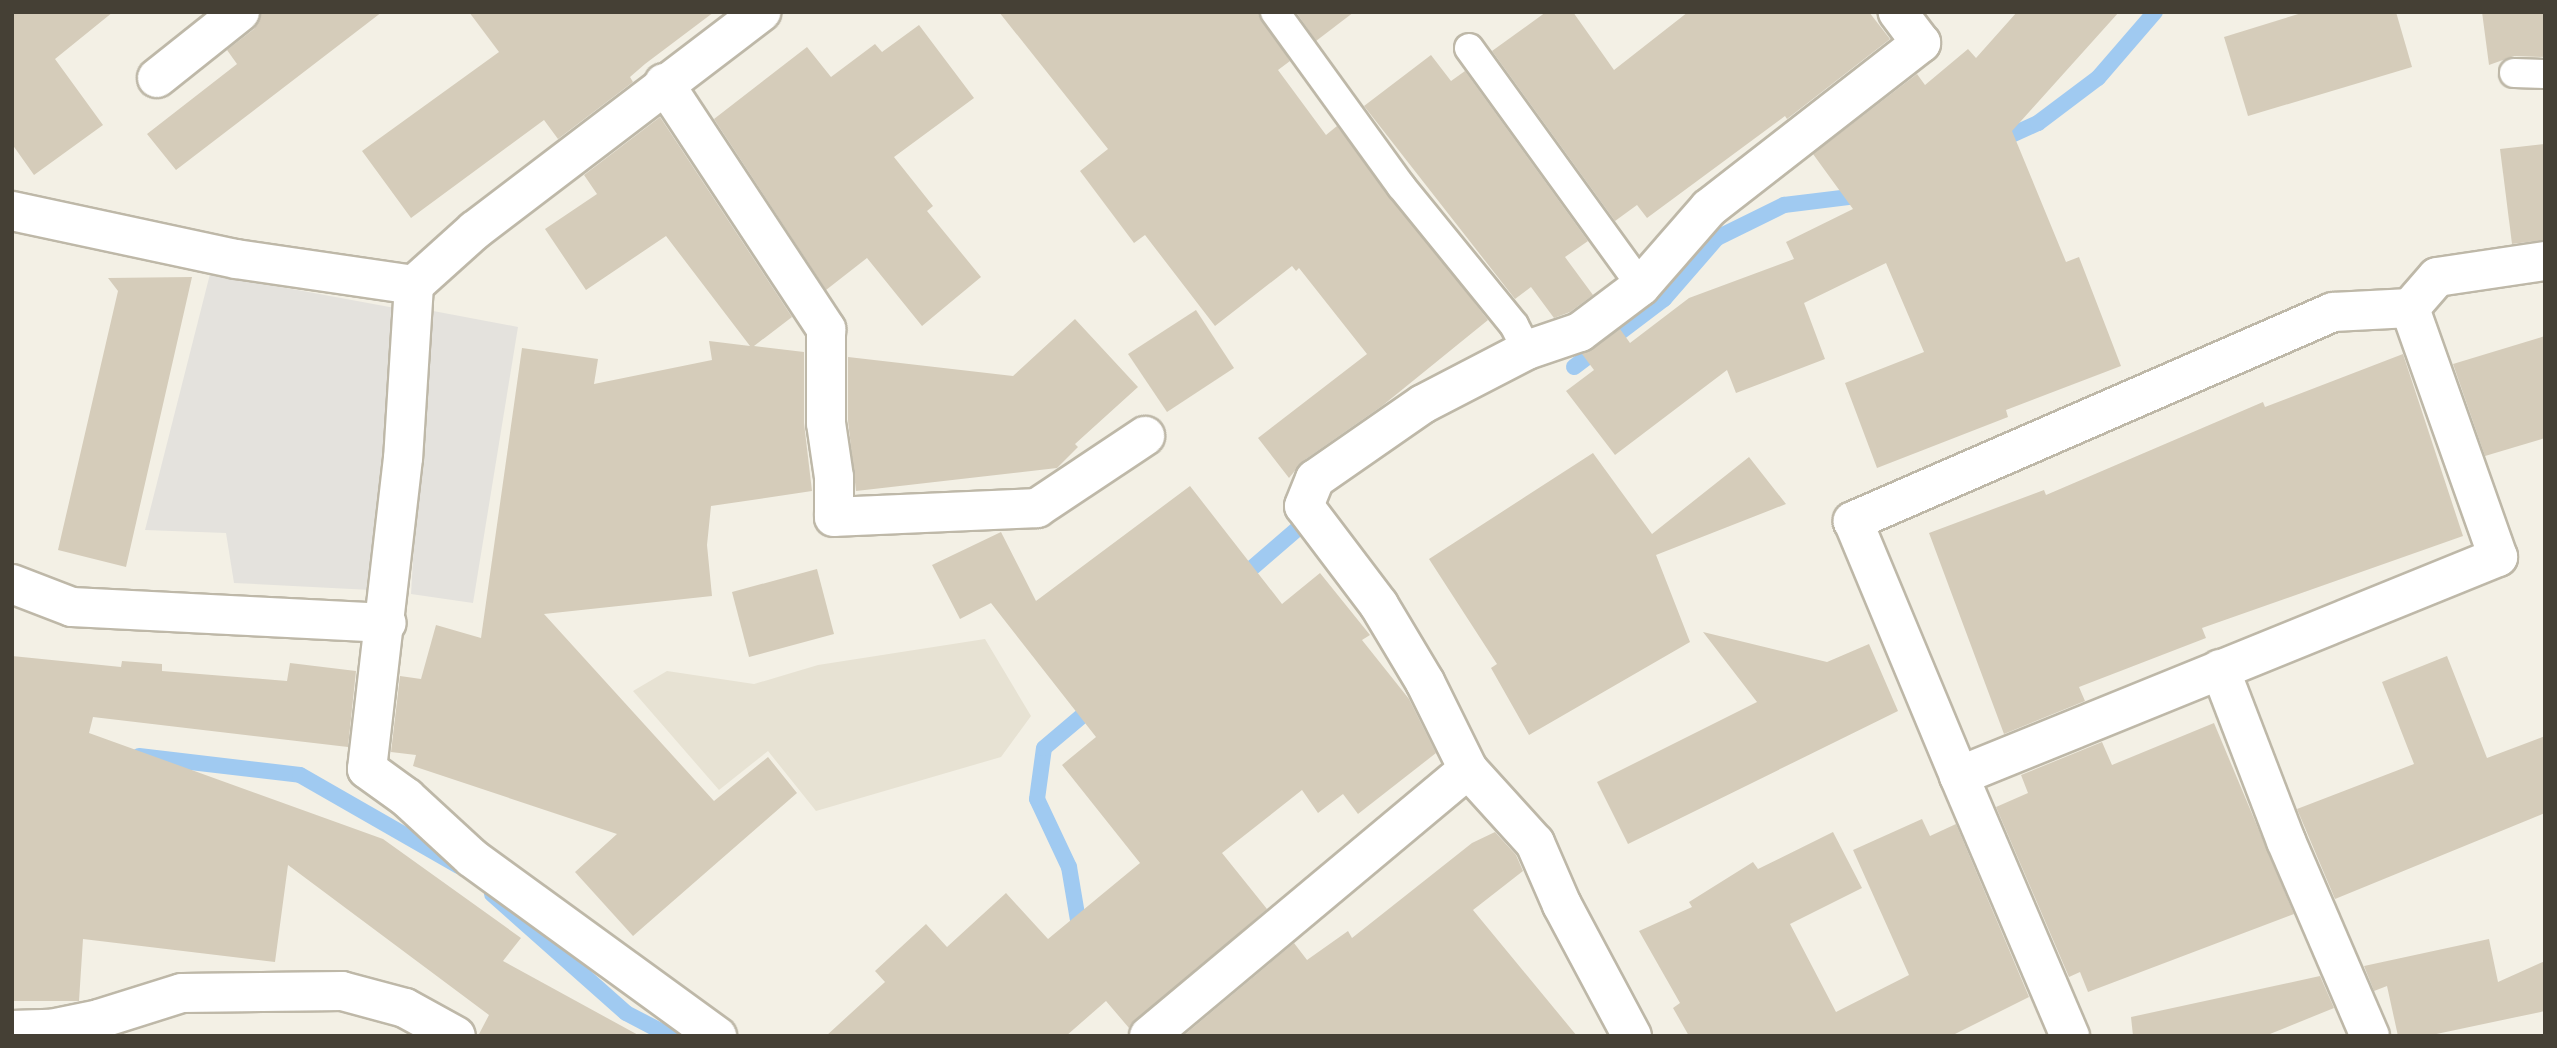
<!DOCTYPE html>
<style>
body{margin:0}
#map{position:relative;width:2557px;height:1048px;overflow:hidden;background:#f3f0e5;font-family:Cabin,sans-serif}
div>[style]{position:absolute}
.residential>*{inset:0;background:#e7e2d3}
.parking>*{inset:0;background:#e4e2dd}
.stream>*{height:16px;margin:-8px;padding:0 8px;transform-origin:8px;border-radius:8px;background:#a0caf1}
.building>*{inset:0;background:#d5ccba}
.roads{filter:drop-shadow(2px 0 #beb8a8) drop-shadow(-2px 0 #beb8a8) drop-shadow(0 2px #beb8a8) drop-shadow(0 -2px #beb8a8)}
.lane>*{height:28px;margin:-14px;padding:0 14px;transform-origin:14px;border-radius:14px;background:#fff}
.street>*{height:38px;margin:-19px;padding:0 19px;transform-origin:19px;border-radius:19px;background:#fff}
span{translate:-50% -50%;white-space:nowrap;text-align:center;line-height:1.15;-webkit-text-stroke:6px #fff;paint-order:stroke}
.frame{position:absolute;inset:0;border:14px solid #454035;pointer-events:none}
</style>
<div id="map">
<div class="residential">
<div style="clip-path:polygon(985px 639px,1031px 716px,1001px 757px,816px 811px,768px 751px,719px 790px,633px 691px,667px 671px,754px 684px,818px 665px)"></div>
</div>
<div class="parking">
<div style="clip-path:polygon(210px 274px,395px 308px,371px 590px,234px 583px,226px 533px,145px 530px)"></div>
<div style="clip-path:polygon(428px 310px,518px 327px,473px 603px,411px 594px)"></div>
</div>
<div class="stream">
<div style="left:1996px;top:142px;width:46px;rotate:-24.3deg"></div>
<div style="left:2038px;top:123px;width:75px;rotate:-36.9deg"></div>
<div style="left:2098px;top:78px;width:87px;rotate:-49.2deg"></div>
<div style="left:1574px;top:367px;width:113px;rotate:-37.1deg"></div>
<div style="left:1664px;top:299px;width:81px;rotate:-49deg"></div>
<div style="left:1717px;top:238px;width:75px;rotate:-26.2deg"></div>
<div style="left:1784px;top:205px;width:83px;rotate:-7deg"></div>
<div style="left:1237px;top:581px;width:78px;rotate:-40.8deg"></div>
<div style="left:139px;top:756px;width:162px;rotate:6.7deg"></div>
<div style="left:300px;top:775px;width:183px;rotate:29.8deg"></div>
<div style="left:492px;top:894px;width:179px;rotate:41.6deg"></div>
<div style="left:626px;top:1013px;width:50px;rotate:27.6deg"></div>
<div style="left:1080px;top:932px;width:66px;rotate:-99.6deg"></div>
<div style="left:1069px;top:867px;width:75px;rotate:-115.2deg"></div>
<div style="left:1037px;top:799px;width:51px;rotate:-82.2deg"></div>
<div style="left:1044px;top:748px;width:68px;rotate:-40.2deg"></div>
</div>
<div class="building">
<div style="clip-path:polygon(12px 12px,113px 12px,55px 59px,103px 125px,34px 175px,12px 144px)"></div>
<div style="clip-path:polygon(261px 12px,382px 12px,176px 170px,147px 134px,237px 64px,227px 50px,254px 29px)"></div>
<div style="clip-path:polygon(469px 12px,714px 12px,645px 64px,630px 77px,633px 82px,558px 139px,544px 120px,411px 218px,362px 151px,499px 52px)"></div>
<div style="clip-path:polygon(999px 12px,1259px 12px,1290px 61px,1278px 70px,1326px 135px,1337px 126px,1488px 320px,1382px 406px,1303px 461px,1289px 478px,1258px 438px,1367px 354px,1299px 268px,1296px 271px,1292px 266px,1215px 326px,1145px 235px,1134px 243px,1080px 171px,1108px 149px)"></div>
<div style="clip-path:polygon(1296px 12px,1354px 12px,1316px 41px)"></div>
<div style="clip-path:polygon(1546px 12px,1573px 12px,1614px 70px,1688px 12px,1869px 12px,1890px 39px,1787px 119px,1785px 116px,1647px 218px,1637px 205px,1615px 221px,1492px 51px)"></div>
<div style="clip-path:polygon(2017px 12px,2119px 12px,2012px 131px,2066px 262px,2079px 257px,2121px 366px,2006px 410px,2008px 417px,1877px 468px,1845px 383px,1924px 352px,1886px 263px,1804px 303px,1825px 359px,1736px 393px,1727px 370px,1615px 455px,1566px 391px,1594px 370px,1582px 354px,1620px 329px,1630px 343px,1689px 298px,1794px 259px,1786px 242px,1853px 209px,1813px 154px,1917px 74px,1925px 85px,1968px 49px,1976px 58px)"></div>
<div style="clip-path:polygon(2305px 12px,2396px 12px,2412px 67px,2248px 116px,2224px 37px)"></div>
<div style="clip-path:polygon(2482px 12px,2545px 12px,2545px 57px,2514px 56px,2489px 65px)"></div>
<div style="clip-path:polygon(919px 25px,974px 98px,894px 157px,933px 206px,927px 211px,981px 277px,922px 326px,867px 258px,826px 290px,714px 119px,807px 47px,831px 77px,875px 44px,882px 52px)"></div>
<div style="clip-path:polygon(1431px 55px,1451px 81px,1465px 71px,1588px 241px,1565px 257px,1593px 295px,1570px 312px,1554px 318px,1531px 287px,1515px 299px,1364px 106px)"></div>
<div style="clip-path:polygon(660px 117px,792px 317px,754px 346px,804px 352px,804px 423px,812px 491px,711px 506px,707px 545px,712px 596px,544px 614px,714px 801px,768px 757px,797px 793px,633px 936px,575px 872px,617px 834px,413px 766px,416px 755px,391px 752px,400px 676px,421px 679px,436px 625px,481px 638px,522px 348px,598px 359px,594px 384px,712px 360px,709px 341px,750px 346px,666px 236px,586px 290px,545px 229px,597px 194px,584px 175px)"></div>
<div style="clip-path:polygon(2545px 144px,2545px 240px,2512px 244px,2500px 149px)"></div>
<div style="clip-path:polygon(192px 277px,126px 567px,58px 550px,118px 291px,108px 278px)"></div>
<div style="clip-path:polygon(1196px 310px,1234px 368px,1167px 412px,1128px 354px)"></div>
<div style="clip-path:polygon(1075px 319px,1138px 387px,1075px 444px,1078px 447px,1057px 468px,856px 491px,848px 421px,848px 357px,1013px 376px)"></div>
<div style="clip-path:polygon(2545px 336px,2545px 438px,2485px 456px,2453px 364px)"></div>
<div style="clip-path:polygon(2403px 354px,2463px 536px,2202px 628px,2206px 638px,2079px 687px,2085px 701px,2004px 734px,1929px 533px,2044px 490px,2046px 495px,2263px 402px,2265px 407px)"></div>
<div style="clip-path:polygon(1593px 453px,1652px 534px,1749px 457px,1786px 504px,1656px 555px,1690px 642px,1529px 735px,1491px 668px,1497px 664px,1429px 559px)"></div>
<div style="clip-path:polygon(1190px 486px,1282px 604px,1320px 573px,1370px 635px,1362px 640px,1409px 699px,1436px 753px,1358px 814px,1343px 794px,1318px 813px,1302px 790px,1222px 853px,1267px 909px,1129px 1028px,1106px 1001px,1066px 1036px,826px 1036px,885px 982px,875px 971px,926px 924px,947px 947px,1006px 893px,1048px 939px,1140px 863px,1062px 765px,1096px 737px,991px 603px,960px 619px,932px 565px,1001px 532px,1036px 601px)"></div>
<div style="clip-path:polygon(817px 569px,834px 634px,749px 657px,732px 592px)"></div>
<div style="clip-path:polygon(1703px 632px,1827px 662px,1869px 644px,1898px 711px,1628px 844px,1597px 782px,1757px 702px)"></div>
<div style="clip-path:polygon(12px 656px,121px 667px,122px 661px,162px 664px,162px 671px,287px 681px,290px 663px,356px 671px,348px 747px,93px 717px,89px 733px,383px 839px,521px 938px,503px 961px,640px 1036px,478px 1036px,489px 1015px,288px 865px,275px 962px,83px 939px,79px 1001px,12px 1001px)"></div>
<div style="clip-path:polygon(2447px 656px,2487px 758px,2545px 736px,2545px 813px,2335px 899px,2297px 809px,2414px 764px,2382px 682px)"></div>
<div style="clip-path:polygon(2214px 723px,2294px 914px,2088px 992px,2080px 972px,2069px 977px,1996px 807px,2028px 793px,2021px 775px,2102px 742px,2112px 765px)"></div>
<div style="clip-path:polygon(1922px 819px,1930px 836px,1956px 824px,2029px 997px,1951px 1036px,1689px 1036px,1673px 1008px,1680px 1003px,1639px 931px,1692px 907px,1689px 902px,1753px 862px,1758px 869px,1833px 832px,1862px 888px,1790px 924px,1836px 1012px,1909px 975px,1853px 850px)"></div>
<div style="clip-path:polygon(1495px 832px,1516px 855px,1523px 871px,1473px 910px,1577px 1036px,1183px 1036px,1294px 943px,1307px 960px,1348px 931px,1352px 938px,1472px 843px)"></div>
<div style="clip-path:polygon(2489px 939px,2498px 982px,2545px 961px,2545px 1011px,2427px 1036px,2398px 1036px,2387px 986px,2374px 991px,2364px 966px)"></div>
<div style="clip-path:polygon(2320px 976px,2334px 1008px,2265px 1036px,2133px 1036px,2131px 1017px)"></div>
</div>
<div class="roads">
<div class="lane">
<div style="left:1275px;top:12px;width:215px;rotate:54.1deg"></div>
<div style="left:1401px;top:186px;width:179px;rotate:50.9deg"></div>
<div style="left:1514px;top:325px;width:28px;rotate:63deg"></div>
<div style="left:1469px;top:48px;width:294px;rotate:54.1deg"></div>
<div style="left:2514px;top:73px;width:31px;rotate:2deg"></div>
</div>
<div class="street">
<div style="left:157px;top:78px;width:106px;rotate:-38.5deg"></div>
<div style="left:664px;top:83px;width:295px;rotate:56.6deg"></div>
<div style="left:826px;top:329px;width:94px;rotate:90deg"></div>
<div style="left:826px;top:423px;width:55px;rotate:81.6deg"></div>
<div style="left:834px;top:477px;width:40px;rotate:90deg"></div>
<div style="left:834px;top:517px;width:203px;rotate:-2.5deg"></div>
<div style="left:1037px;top:508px;width:130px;rotate:-33.7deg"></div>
<div style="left:12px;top:211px;width:229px;rotate:12.1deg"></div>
<div style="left:236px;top:259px;width:180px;rotate:8.3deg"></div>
<div style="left:414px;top:285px;width:173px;rotate:93.6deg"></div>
<div style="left:403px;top:458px;width:313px;rotate:96.6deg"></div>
<div style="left:367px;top:769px;width:49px;rotate:35.9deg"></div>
<div style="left:407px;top:798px;width:88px;rotate:42.7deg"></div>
<div style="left:472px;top:858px;width:303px;rotate:36deg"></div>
<div style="left:414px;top:285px;width:82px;rotate:-42deg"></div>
<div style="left:475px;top:230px;width:360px;rotate:-37.3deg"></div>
<div style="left:2410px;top:308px;width:77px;rotate:177deg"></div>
<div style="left:2333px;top:312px;width:524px;rotate:156.47deg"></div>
<div style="left:1853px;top:521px;width:276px;rotate:67.4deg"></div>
<div style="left:1959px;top:776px;width:582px;rotate:-22.11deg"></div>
<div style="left:2498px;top:557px;width:264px;rotate:-109.5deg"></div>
<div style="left:2410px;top:308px;width:41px;rotate:-48.9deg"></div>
<div style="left:2437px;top:277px;width:109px;rotate:-8.4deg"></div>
<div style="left:12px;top:584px;width:64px;rotate:21deg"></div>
<div style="left:72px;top:607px;width:315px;rotate:2.9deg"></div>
<div style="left:2220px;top:669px;width:184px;rotate:69deg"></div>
<div style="left:2286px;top:841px;width:212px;rotate:66.7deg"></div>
<div style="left:1959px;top:776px;width:283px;rotate:66.9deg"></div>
<div style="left:12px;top:1030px;width:38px;rotate:-2deg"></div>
<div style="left:50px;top:1029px;width:50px;rotate:-11.5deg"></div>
<div style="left:99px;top:1019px;width:87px;rotate:-17.4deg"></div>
<div style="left:182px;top:993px;width:160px;rotate:-0.7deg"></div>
<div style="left:342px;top:991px;width:65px;rotate:15.1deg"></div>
<div style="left:405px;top:1008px;width:58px;rotate:28.8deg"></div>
<div style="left:1149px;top:1036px;width:416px;rotate:-39.9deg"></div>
<div style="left:1632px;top:1036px;width:149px;rotate:-118.1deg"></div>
<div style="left:1562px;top:905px;width:68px;rotate:-113.5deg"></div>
<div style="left:1535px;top:843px;width:100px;rotate:-132.2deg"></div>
<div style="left:1468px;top:769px;width:97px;rotate:-116.3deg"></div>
<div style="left:1425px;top:682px;width:90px;rotate:-120.9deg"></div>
<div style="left:1379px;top:605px;width:124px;rotate:-127.1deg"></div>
<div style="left:1304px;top:506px;width:29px;rotate:-68deg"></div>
<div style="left:1315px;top:479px;width:131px;rotate:-34.8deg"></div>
<div style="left:1423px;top:404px;width:117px;rotate:-27.4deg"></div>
<div style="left:1527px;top:350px;width:56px;rotate:-18.8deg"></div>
<div style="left:1580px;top:332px;width:76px;rotate:-37deg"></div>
<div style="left:1641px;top:286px;width:103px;rotate:-48.9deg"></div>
<div style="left:1709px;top:208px;width:269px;rotate:-37.9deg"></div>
<div style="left:1921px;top:43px;width:39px;rotate:-127deg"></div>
</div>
</div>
<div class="frame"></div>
</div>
